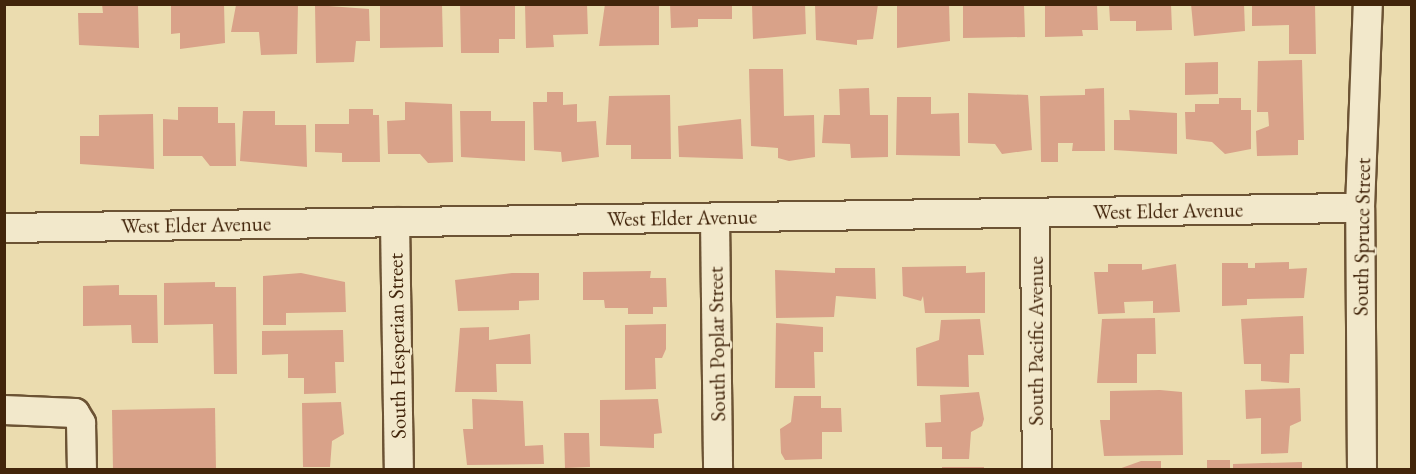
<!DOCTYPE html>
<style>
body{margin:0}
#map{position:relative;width:1416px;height:474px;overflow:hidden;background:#ebdcaf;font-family:"EB Garamond",serif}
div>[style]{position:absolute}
.building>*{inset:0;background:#d9a289}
.roads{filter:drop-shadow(2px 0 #6c5334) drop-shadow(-2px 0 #6c5334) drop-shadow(0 2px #6c5334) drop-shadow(0 -2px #6c5334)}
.minor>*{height:28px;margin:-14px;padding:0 14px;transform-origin:14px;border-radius:14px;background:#f2e8cb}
span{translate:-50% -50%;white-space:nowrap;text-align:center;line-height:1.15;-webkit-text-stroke:4.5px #f2e8cb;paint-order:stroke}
.street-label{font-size:21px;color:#42250b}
.frame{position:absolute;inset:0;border:6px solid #42250b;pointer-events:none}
</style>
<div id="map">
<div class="building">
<div style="clip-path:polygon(102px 4px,138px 4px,139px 48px,79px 45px,78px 13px,103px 13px)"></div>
<div style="clip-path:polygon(171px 4px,224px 4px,225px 43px,180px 49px,180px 33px,171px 34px)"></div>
<div style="clip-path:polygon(298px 4px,297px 54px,261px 55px,259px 32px,231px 32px,236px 5px)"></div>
<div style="clip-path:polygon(380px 4px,442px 4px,443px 47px,380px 48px)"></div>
<div style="clip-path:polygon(460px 4px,515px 5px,515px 39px,499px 39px,499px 53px,461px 53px)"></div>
<div style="clip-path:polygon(525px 4px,587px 4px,588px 34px,553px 35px,554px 47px,526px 48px)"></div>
<div style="clip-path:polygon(605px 4px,659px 4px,659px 45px,599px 46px)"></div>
<div style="clip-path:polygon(670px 4px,732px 4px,732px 19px,698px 19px,698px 27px,671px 28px)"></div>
<div style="clip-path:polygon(752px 4px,805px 4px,806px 34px,753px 39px)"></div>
<div style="clip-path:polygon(815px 4px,878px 4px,873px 39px,857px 40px,857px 45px,816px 40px)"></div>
<div style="clip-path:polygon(897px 4px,949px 4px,950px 41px,897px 48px)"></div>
<div style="clip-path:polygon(963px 4px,1024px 4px,1025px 37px,963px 38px)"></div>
<div style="clip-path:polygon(1045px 4px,1097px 4px,1098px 30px,1082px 30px,1083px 36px,1045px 37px)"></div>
<div style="clip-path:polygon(1109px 4px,1171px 4px,1172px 30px,1136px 31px,1136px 21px,1110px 21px)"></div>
<div style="clip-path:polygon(1191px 4px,1244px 4px,1245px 31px,1194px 36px)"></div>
<div style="clip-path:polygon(1252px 4px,1315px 4px,1316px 54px,1289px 54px,1289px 25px,1252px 26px)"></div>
<div style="clip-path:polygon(315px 5px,369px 9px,370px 41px,356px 41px,354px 62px,316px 63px)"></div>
<div style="clip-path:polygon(1302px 60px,1304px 140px,1298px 140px,1298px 155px,1257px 156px,1256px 131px,1269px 126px,1268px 112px,1257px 112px,1258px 61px)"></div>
<div style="clip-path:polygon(1218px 62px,1218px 94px,1185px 95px,1185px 63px)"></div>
<div style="clip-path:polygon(749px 69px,783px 69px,784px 116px,814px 115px,815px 157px,789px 161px,778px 158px,778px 148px,751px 146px)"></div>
<div style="clip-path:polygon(869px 88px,870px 115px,888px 115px,888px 157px,851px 158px,850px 144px,822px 143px,824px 115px,840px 115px,839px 89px)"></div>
<div style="clip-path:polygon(1104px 88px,1105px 151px,1072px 151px,1073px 143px,1058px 143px,1058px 162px,1041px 162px,1040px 96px,1085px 95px,1085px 89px)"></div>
<div style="clip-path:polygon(547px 92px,563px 92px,563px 105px,577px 104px,577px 122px,596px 121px,599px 157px,562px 162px,561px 152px,534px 150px,533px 102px,547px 102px)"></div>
<div style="clip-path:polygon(968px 93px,1028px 95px,1032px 150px,1002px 154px,995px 144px,968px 143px)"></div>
<div style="clip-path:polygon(670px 95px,671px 159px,631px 159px,631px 145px,606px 145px,609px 96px)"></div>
<div style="clip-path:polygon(897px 97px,931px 97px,931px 114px,959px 113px,960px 156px,896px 155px)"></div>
<div style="clip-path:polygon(1219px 98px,1241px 98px,1241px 110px,1251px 110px,1251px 149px,1225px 154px,1212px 142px,1186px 139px,1185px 112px,1195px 112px,1195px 104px,1219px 104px)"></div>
<div style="clip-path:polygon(405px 102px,452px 104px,453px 162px,428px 163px,420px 154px,388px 154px,387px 121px,405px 120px)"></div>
<div style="clip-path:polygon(178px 107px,218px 107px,218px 123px,235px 123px,236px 166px,210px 166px,202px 156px,163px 156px,163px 119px,178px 120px)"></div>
<div style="clip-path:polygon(349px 109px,373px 109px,373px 115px,379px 115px,380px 162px,342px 162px,342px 153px,315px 152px,315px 124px,349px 124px)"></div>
<div style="clip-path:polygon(1129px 110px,1177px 113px,1177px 154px,1114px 150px,1114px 120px,1130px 120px)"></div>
<div style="clip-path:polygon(243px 111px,275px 111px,275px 125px,306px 125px,307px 167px,240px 161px)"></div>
<div style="clip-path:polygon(460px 111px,491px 111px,491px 121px,525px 121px,525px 161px,461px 157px)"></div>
<div style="clip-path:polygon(153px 114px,154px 169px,80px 164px,80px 136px,99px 136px,99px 115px)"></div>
<div style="clip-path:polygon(741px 119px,743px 159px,679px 157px,678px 126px)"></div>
<div style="clip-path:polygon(1289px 262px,1289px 269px,1307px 268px,1304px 298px,1247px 299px,1247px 305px,1222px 306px,1222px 263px,1248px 263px,1248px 268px,1255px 268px,1255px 263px)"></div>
<div style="clip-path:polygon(1108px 264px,1142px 264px,1142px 270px,1176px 264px,1180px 312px,1153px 313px,1153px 301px,1124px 302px,1125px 313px,1098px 314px,1094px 272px,1108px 272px)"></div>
<div style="clip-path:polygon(966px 266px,966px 273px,985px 272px,985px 313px,925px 313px,923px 296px,921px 301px,903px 296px,902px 267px)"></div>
<div style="clip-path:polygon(835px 268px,875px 268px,876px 299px,836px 296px,834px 317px,776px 318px,775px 270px,835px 273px)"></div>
<div style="clip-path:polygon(651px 271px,650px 278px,666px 278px,667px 307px,653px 307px,653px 314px,628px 314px,628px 308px,605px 308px,604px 300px,583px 300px,583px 272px)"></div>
<div style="clip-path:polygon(301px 273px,345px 282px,346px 312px,286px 313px,286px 325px,263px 325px,263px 276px)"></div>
<div style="clip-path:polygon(512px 273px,539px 273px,539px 300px,519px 301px,519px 310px,458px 311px,455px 280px)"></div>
<div style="clip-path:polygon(215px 282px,215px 287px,236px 287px,237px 374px,214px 374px,213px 324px,164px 325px,164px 283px)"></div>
<div style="clip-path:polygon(119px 285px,119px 295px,157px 295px,158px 343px,132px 343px,131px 325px,83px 326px,83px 286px)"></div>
<div style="clip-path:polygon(1303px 316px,1304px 354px,1290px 354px,1289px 383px,1261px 381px,1261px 364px,1244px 364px,1241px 319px)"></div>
<div style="clip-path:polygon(1155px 318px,1156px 354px,1137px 354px,1137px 383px,1097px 383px,1102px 319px)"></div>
<div style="clip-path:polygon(980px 319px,984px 355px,968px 355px,969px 387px,917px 386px,916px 348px,939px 340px,941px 320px)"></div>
<div style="clip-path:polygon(776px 323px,823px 327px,823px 352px,814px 352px,815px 388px,775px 388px)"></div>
<div style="clip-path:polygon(666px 324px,666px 349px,662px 358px,655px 358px,656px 389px,625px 390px,625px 325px)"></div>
<div style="clip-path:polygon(489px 327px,489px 340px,530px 334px,531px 364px,496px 364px,497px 392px,455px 392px,460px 328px)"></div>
<div style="clip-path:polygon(343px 330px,344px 362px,335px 362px,336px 393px,304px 394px,304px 378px,288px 378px,288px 354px,262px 355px,262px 331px)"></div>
<div style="clip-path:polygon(1300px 388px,1301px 421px,1290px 426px,1288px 453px,1261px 454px,1261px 418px,1246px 419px,1245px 390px)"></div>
<div style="clip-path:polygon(1160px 390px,1182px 392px,1183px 455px,1104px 456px,1100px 420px,1110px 420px,1110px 391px)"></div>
<div style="clip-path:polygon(979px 392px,984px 419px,982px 426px,971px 432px,969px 459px,942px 459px,942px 447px,926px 447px,925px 423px,941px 422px,940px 395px)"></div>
<div style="clip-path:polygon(794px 396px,821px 396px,821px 408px,841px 408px,842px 432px,822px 432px,822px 459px,785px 460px,781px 453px,780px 429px,791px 422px)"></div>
<div style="clip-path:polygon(472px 399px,523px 401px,525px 446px,543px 445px,544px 464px,467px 465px,463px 429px,473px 429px)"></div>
<div style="clip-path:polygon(658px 399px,662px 433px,654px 434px,654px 448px,600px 446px,600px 400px)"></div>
<div style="clip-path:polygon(341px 402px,344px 434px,332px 441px,330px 467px,303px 467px,302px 403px)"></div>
<div style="clip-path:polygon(215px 408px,216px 470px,113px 470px,112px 410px)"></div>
<div style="clip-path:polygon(564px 433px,589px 433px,590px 467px,565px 468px)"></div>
<div style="clip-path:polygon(1207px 460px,1230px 460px,1230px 470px,1207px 470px)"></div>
<div style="clip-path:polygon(1141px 461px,1161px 461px,1161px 470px,1116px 470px)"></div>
<div style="clip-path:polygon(1302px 462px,1302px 470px,1233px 470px,1233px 464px)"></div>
<div style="clip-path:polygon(942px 467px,984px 467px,984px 470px,942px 470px)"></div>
</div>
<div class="roads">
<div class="minor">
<div style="left:1035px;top:213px;width:257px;rotate:89.6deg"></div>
<div style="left:715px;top:218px;width:252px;rotate:89.3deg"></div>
<div style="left:395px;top:222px;width:248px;rotate:89.1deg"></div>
<div style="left:4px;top:228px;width:1356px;rotate:-0.85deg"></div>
<div style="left:4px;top:410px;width:71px;rotate:2.4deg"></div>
<div style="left:75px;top:413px;width:12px;rotate:59deg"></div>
<div style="left:81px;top:423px;width:47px;rotate:88.8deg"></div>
<div style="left:1362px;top:470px;width:262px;rotate:-90.4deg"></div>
<div style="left:1360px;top:208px;width:204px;rotate:-87.8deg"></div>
</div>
</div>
<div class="street-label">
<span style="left:1168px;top:211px;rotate:-1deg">West Elder Avenue</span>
<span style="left:682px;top:218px;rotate:-1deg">West Elder Avenue</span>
<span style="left:196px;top:225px;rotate:-1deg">West Elder Avenue</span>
<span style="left:1362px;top:237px;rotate:-89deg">South Spruce Street</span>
<span style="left:1036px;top:341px;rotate:-90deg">South Pacific Avenue</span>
<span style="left:717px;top:344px;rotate:-91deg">South Poplar Street</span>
<span style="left:397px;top:346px;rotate:-91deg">South Hesperian Street</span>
</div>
<div class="frame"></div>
</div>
